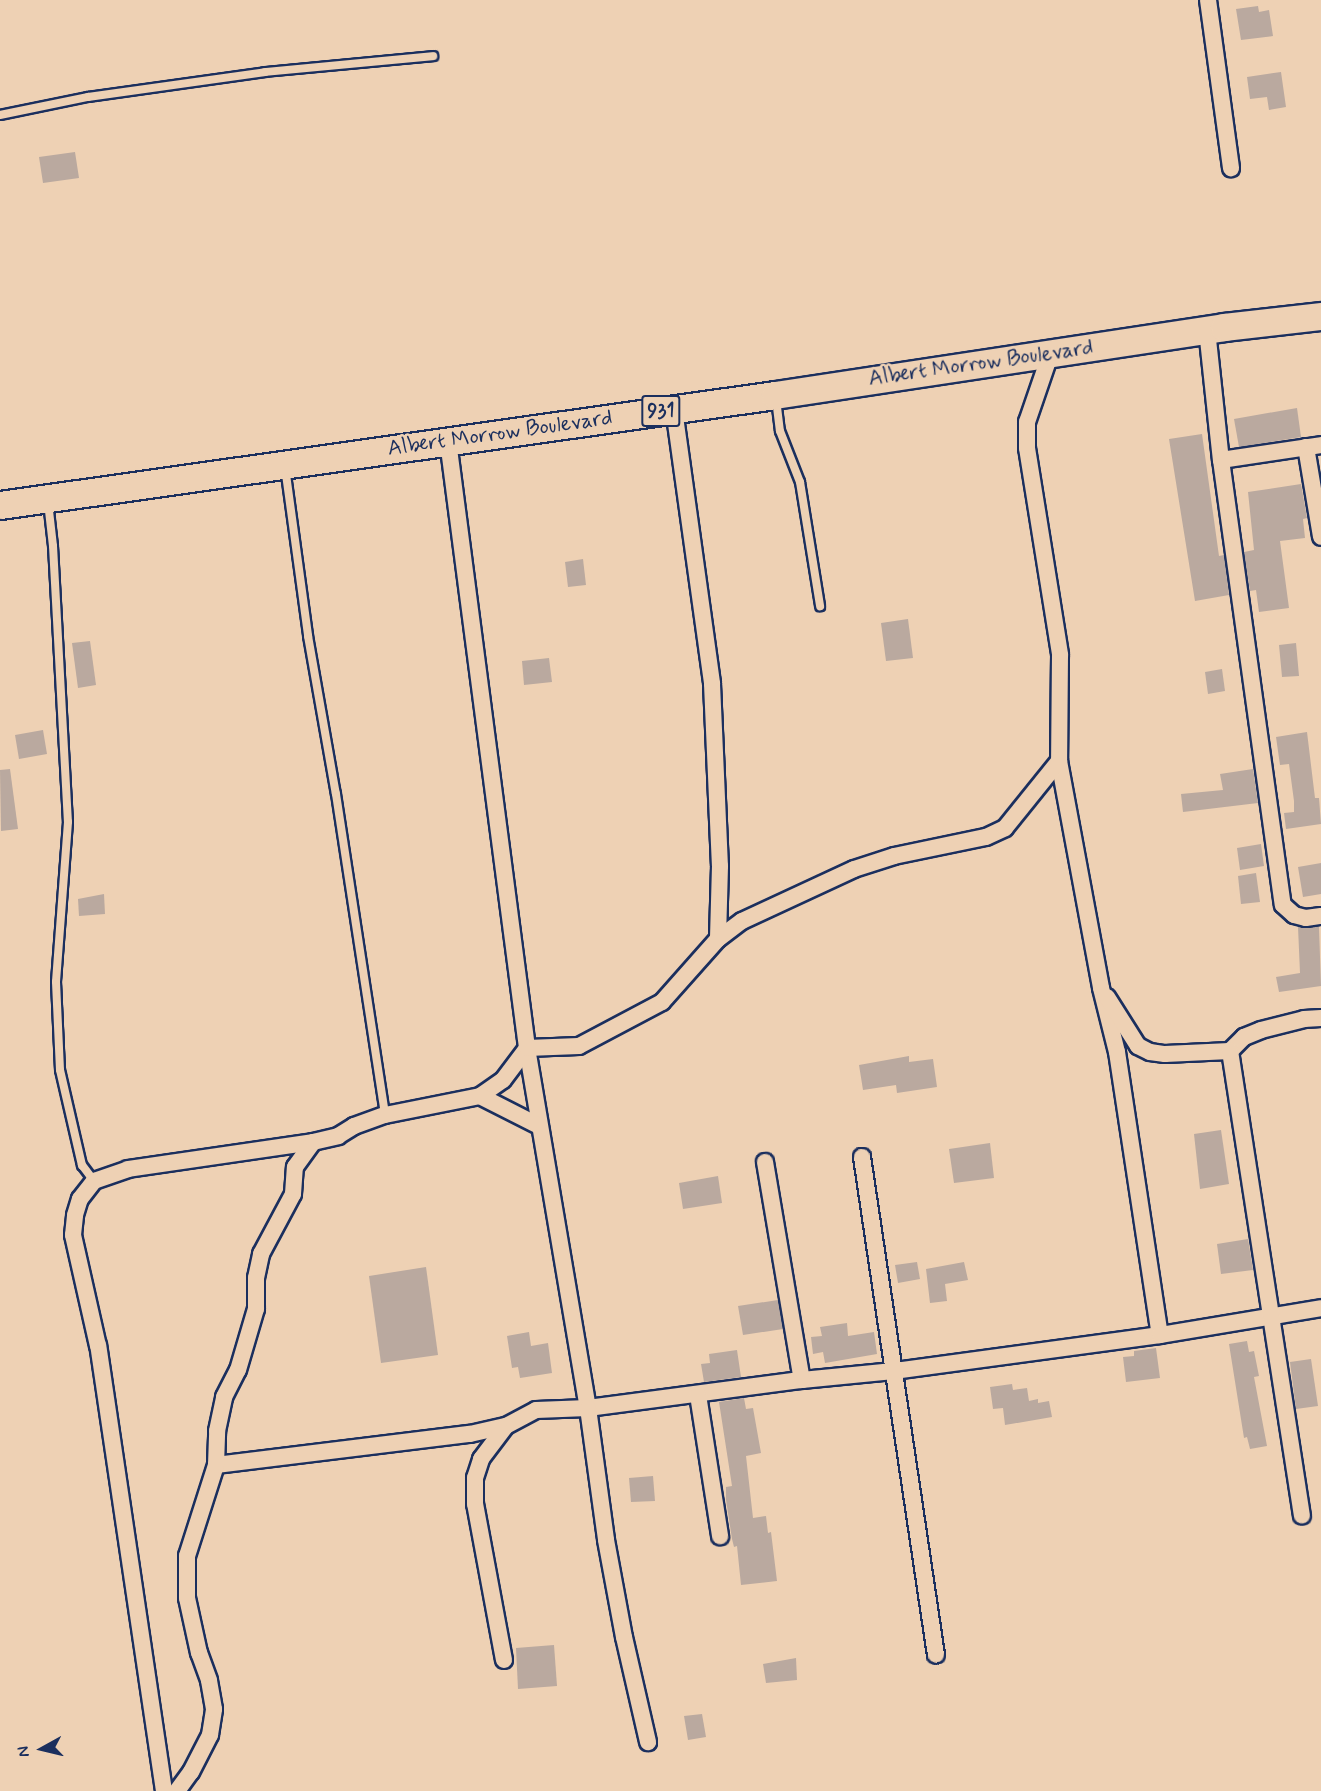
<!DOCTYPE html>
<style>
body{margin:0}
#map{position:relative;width:1321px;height:1791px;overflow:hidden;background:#eed1b4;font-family:Mynerve,sans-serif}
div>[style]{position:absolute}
.building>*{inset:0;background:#baa99f}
.roads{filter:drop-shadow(2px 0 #1b2f5e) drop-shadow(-2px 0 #1b2f5e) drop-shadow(0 2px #1b2f5e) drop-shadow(0 -2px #1b2f5e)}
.service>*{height:8px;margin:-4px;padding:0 4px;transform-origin:4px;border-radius:4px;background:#eed1b4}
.minor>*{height:16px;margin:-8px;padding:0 8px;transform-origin:8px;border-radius:8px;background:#eed1b4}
.trunk>*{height:27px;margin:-13.5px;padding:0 13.5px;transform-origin:13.5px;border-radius:13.5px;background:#eed1b4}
span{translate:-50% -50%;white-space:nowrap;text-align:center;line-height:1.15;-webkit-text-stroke:5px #eed1b4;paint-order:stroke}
.shield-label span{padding:2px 4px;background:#eed1b4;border:2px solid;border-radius:4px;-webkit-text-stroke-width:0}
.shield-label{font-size:21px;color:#1b2f5e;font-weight:700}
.street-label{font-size:22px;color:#1b2f5e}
.north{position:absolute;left:12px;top:1719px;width:60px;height:60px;-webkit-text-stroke:4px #eed1b4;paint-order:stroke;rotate:262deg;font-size:16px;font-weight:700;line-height:24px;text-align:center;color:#1b2f5e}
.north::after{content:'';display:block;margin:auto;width:21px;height:27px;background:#1b2f5e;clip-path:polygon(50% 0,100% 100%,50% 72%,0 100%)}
</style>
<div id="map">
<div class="building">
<div style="clip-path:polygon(1258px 6px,1259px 12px,1269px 10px,1273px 36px,1241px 40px,1236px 9px)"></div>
<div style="clip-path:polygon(1281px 72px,1286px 107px,1269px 110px,1267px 97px,1250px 99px,1247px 77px)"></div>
<div style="clip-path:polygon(75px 152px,79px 178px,43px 183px,39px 157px)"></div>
<div style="clip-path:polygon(1297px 408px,1301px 437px,1239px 447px,1234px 419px)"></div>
<div style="clip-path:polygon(1202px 434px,1219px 556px,1224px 555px,1229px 595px,1195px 601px,1169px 439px)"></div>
<div style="clip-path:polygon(1301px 484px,1307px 518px,1303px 519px,1305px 538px,1280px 541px,1289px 608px,1259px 612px,1256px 590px,1250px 591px,1244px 552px,1254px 550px,1248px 492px)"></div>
<div style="clip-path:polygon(583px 559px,586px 585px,568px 587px,565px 562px)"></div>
<div style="clip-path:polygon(908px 619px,913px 658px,886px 661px,881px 623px)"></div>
<div style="clip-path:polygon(90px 641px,96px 685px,78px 688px,72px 643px)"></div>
<div style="clip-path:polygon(1296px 643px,1299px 676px,1282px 677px,1279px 645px)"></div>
<div style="clip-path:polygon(549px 658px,552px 682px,524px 685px,522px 661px)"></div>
<div style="clip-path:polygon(1222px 669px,1225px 691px,1208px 694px,1205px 672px)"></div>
<div style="clip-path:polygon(43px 730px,47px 754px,19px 759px,15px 735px)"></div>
<div style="clip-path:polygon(1307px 732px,1315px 798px,1319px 798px,1321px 824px,1286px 829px,1284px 813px,1294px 812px,1294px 801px,1289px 764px,1280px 765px,1276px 737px)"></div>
<div style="clip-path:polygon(10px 769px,18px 829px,1px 831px,0 770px)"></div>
<div style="clip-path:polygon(1253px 769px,1258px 803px,1183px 812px,1181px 794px,1223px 790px,1220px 774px)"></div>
<div style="clip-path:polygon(1261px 844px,1264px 866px,1240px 870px,1237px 848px)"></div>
<div style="clip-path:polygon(1321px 863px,1321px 894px,1303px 897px,1298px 867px)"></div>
<div style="clip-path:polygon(1256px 873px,1260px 902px,1241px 904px,1238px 876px)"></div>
<div style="clip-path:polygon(104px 894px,105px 914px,79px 916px,78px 899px)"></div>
<div style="clip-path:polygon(1298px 927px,1319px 927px,1321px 986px,1279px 992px,1276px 977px,1300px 973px)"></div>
<div style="clip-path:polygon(909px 1056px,909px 1062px,933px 1059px,937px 1087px,897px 1093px,896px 1085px,863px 1090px,859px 1065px)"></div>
<div style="clip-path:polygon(1221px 1130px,1229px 1184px,1200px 1189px,1194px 1134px)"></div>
<div style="clip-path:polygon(990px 1143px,994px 1178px,954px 1183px,949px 1149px)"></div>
<div style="clip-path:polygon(718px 1176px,722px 1203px,683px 1209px,679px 1183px)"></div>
<div style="clip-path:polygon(1248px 1239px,1253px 1270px,1221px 1274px,1217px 1244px)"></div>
<div style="clip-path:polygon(917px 1262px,920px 1279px,898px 1283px,895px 1265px)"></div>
<div style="clip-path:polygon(964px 1262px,968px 1280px,945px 1284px,947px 1301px,930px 1303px,926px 1269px)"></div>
<div style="clip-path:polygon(426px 1267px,438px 1355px,381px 1363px,369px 1276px)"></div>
<div style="clip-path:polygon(778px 1300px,783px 1329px,743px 1335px,738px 1306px)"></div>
<div style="clip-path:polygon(847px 1323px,848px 1336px,874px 1332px,877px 1354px,825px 1363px,823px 1352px,813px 1354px,811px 1337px,822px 1336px,820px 1327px)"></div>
<div style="clip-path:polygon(529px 1332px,531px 1346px,548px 1343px,552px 1373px,520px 1378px,518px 1367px,512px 1368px,507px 1336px)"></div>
<div style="clip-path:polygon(1247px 1341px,1249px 1352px,1254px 1351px,1259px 1376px,1254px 1377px,1267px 1446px,1250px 1449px,1247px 1437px,1244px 1438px,1229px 1344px)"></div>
<div style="clip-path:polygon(1156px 1348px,1160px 1378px,1126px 1382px,1123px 1357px,1134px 1356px,1134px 1351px)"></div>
<div style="clip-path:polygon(737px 1350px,741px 1377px,704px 1382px,701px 1364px,710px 1363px,709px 1354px)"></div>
<div style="clip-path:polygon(1311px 1359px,1318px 1406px,1296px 1409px,1290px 1362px)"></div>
<div style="clip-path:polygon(1012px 1384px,1013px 1390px,1027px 1388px,1029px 1401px,1038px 1399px,1038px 1403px,1049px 1401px,1052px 1417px,1005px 1425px,1003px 1408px,993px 1409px,990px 1387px)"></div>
<div style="clip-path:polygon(744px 1398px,746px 1409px,753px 1408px,761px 1453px,746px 1456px,753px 1518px,766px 1516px,768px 1533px,771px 1532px,777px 1581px,741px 1585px,737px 1546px,734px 1547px,732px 1539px,726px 1500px,726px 1487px,732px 1486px,719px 1402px)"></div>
<div style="clip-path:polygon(653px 1476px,655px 1501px,631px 1502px,629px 1478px)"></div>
<div style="clip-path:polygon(554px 1645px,557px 1686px,518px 1689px,516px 1648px)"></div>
<div style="clip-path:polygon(796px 1658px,797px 1680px,766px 1683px,763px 1664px)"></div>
<div style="clip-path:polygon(702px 1714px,706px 1737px,688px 1740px,684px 1716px)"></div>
</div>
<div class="roads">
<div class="service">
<div style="left:0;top:115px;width:90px;rotate:-11.6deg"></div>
<div style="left:88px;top:97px;width:179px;rotate:-8deg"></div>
<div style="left:265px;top:72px;width:169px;rotate:-5.4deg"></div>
<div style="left:776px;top:399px;width:32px;rotate:83deg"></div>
<div style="left:780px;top:431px;width:55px;rotate:68.6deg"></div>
<div style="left:800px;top:482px;width:126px;rotate:80.8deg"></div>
<div style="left:285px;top:467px;width:171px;rotate:82.2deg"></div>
<div style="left:308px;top:636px;width:160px;rotate:80deg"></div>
<div style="left:336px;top:794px;width:325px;rotate:81.3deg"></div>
<div style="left:48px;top:502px;width:44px;rotate:83.5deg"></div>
<div style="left:53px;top:546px;width:276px;rotate:86.9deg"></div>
<div style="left:68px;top:822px;width:160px;rotate:94.3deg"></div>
<div style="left:56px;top:982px;width:88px;rotate:87.4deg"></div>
<div style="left:60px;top:1070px;width:98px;rotate:77deg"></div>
<div style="left:82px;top:1165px;width:20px;rotate:53deg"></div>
</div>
<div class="minor">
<div style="left:1208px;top:0;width:170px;rotate:82.2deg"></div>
<div style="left:1207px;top:330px;width:131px;rotate:83.9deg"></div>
<div style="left:1221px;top:460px;width:449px;rotate:82.1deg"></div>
<div style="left:1283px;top:905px;width:15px;rotate:42deg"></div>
<div style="left:1294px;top:915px;width:12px;rotate:14deg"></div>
<div style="left:1306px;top:918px;width:15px;rotate:-8deg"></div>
<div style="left:1050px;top:355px;width:71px;rotate:108.9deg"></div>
<div style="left:1027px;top:422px;width:26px;rotate:90deg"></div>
<div style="left:1027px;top:448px;width:210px;rotate:80.9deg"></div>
<div style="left:1060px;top:655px;width:106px;rotate:90.5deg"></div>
<div style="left:1059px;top:761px;width:231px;rotate:79.5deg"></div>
<div style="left:1101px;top:988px;width:66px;rotate:76deg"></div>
<div style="left:1117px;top:1052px;width:286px;rotate:81.4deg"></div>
<div style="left:674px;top:409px;width:278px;rotate:82.1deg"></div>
<div style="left:712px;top:684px;width:182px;rotate:87.5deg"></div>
<div style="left:720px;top:866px;width:73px;rotate:91.6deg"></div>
<div style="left:448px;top:441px;width:612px;rotate:82.58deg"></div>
<div style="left:527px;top:1048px;width:365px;rotate:80.4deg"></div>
<div style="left:588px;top:1408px;width:216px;rotate:-7.5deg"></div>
<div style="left:802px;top:1380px;width:92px;rotate:-5.6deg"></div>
<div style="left:894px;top:1371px;width:268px;rotate:-7.7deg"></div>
<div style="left:1160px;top:1335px;width:163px;rotate:-9.5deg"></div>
<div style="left:1306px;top:447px;width:91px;rotate:80.5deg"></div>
<div style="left:1221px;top:460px;width:101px;rotate:-8.5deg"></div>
<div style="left:1107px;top:997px;width:58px;rotate:57.7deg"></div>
<div style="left:1138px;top:1046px;width:13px;rotate:27deg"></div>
<div style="left:1150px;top:1052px;width:15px;rotate:8deg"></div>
<div style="left:1165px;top:1054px;width:65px;rotate:-2.6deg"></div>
<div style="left:1230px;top:1051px;width:20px;rotate:-45deg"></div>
<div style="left:1244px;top:1037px;width:18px;rotate:-22deg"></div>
<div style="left:1261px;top:1030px;width:44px;rotate:-14.3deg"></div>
<div style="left:1304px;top:1019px;width:17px;rotate:-3deg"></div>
<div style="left:1230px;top:1051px;width:470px;rotate:81.2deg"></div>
<div style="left:480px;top:1096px;width:28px;rotate:-35deg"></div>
<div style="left:503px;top:1080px;width:40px;rotate:-53deg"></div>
<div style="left:527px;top:1048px;width:52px;rotate:-2.2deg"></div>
<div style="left:579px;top:1046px;width:94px;rotate:-27.9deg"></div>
<div style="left:662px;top:1002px;width:84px;rotate:-48.4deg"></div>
<div style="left:718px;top:939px;width:30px;rotate:-37deg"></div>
<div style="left:742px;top:921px;width:123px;rotate:-24.9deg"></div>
<div style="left:854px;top:869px;width:42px;rotate:-18deg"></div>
<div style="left:894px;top:856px;width:94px;rotate:-11.7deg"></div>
<div style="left:986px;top:837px;width:21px;rotate:-25deg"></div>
<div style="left:1005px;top:828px;width:86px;rotate:-51.1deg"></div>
<div style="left:862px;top:1157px;width:503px;rotate:81.55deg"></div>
<div style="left:765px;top:1162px;width:221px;rotate:80.4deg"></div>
<div style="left:698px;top:1395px;width:143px;rotate:81.1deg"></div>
<div style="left:216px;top:1465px;width:256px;rotate:-7deg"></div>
<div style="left:470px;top:1434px;width:37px;rotate:-13deg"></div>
<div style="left:506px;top:1426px;width:34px;rotate:-28deg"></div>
<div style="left:536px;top:1410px;width:52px;rotate:-2.2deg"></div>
<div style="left:588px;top:1408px;width:133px;rotate:82.2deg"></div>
<div style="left:606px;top:1540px;width:99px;rotate:79.5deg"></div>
<div style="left:624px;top:1637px;width:108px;rotate:77.1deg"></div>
<div style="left:504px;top:1660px;width:159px;rotate:-100.5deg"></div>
<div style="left:475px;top:1504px;width:26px;rotate:-90deg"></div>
<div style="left:475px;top:1478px;width:20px;rotate:-72deg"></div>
<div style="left:481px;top:1459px;width:41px;rotate:-52.9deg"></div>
<div style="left:164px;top:1791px;width:450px;rotate:-98.4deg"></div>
<div style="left:98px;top:1346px;width:114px;rotate:-102.7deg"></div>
<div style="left:73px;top:1235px;width:20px;rotate:-84deg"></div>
<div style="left:75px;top:1215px;width:17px;rotate:-73deg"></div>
<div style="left:80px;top:1199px;width:23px;rotate:-52deg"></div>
<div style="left:94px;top:1181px;width:36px;rotate:-19deg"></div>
<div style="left:128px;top:1169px;width:187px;rotate:-8.3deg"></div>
<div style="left:177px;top:1791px;width:24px;rotate:-54deg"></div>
<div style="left:191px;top:1772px;width:42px;rotate:-62.8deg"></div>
<div style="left:210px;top:1735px;width:26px;rotate:-81deg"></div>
<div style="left:214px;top:1709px;width:29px;rotate:-100deg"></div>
<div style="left:209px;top:1680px;width:29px;rotate:-110deg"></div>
<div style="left:199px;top:1653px;width:56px;rotate:-102.3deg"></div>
<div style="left:187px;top:1598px;width:42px;rotate:-90deg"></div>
<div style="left:187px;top:1556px;width:96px;rotate:-72.3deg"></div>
<div style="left:216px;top:1465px;width:34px;rotate:-88deg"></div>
<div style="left:217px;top:1431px;width:35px;rotate:-78deg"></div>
<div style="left:224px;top:1397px;width:30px;rotate:-63deg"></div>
<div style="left:238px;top:1370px;width:64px;rotate:-73.6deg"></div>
<div style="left:256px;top:1309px;width:31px;rotate:-90deg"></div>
<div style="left:256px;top:1278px;width:25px;rotate:-78deg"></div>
<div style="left:261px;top:1254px;width:68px;rotate:-61.9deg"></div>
<div style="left:293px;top:1194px;width:27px;rotate:-86deg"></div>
<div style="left:295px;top:1167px;width:31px;rotate:-54deg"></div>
<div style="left:313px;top:1142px;width:26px;rotate:-13deg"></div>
<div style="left:338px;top:1136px;width:19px;rotate:-32deg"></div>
<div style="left:354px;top:1126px;width:33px;rotate:-20deg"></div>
<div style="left:385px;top:1115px;width:97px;rotate:-11.3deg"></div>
<div style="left:480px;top:1096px;width:66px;rotate:27deg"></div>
</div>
<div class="trunk">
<div style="left:0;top:505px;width:783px;rotate:-8.08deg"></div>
<div style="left:775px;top:395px;width:454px;rotate:-8.6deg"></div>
<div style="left:1224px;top:327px;width:98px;rotate:-6.5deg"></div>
</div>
</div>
<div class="shield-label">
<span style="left:661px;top:411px">931</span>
</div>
<div class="street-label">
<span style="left:981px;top:364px;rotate:-8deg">Albert Morrow Boulevard</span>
<span style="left:500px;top:434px;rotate:-8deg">Albert Morrow Boulevard</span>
</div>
<div class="north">N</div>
</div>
